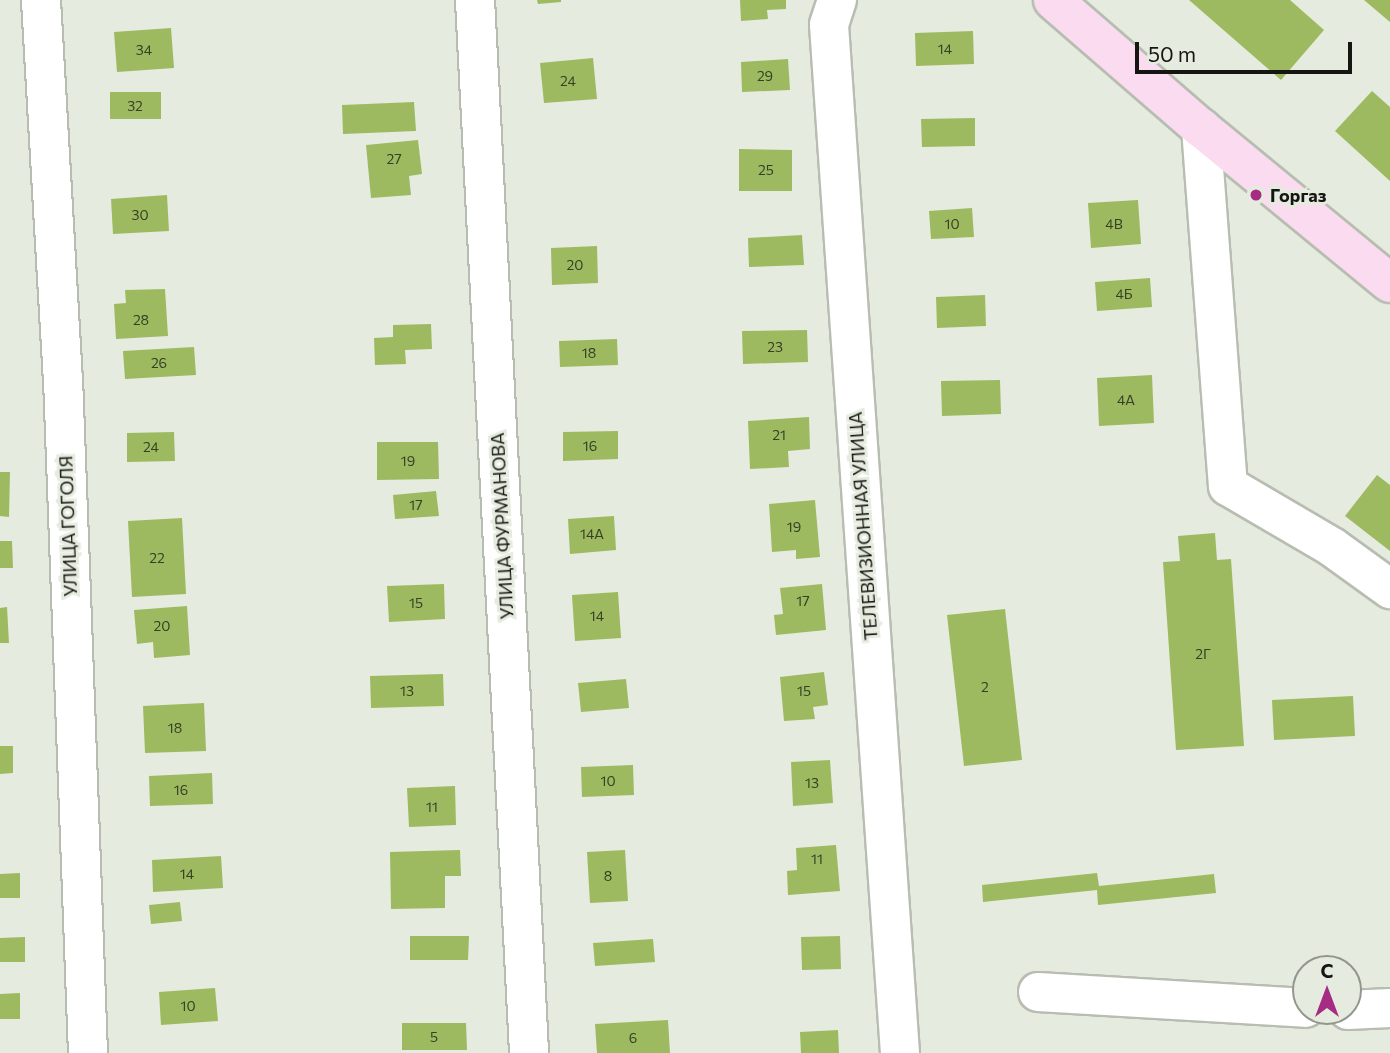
<!DOCTYPE html>
<meta charset="utf-8">
<style>
body{margin:0}
#map{position:relative;width:1390px;height:1053px;overflow:hidden;background:#e6ebdf;font-family:Commissioner,sans-serif}
div>[style]{position:absolute}
.building>*{inset:0;background:#9dba60}
.roads{filter:drop-shadow(2px 0 #b8bdb1) drop-shadow(-2px 0 #b8bdb1) drop-shadow(0 2px #b8bdb1) drop-shadow(0 -2px #b8bdb1)}
.minor>*{height:38px;margin:-19px;padding:0 19px;transform-origin:19px;border-radius:19px;background:#fff}
.major>*{height:38px;margin:-19px;padding:0 19px;transform-origin:19px;border-radius:19px;background:#fbdbef}
.dots>*{width:19px;height:19px;translate:-50% -50%;box-sizing:border-box;border:4px solid #e6ebdf;border-radius:50%}
span{translate:-50% -50%;white-space:nowrap;text-align:center;line-height:1.15;-webkit-text-stroke:6px #e6ebdf;paint-order:stroke}
.number-label{font-size:14px;color:#373f26}
.number-label span{-webkit-text-stroke-width:0}
.poi-label{font-size:18px;color:#151612;font-weight:700}
.left{translate:0 -50%;text-align:left}
.street-label{font-size:18px;color:#151612}
.north{position:absolute;left:1292px;top:955px;width:70px;height:70px;box-sizing:border-box;background:#e6ebdf;border:2px solid #92968d;border-radius:50%;rotate:0deg;font-size:19px;font-weight:700;line-height:28px;text-align:center;color:#151612}
.north::after{content:'';display:block;margin:auto;width:24px;height:32px;background:#a52c82;clip-path:polygon(50% 0,100% 100%,50% 72%,0 100%)}
.scale{position:absolute;left:1135px;top:42px;width:217px;height:32px;box-sizing:border-box;border:4px solid #151612;border-top:0;padding-left:9px;font-size:21px;line-height:24px;white-space:nowrap;color:#151612;-webkit-text-stroke:5px #e6ebdf;paint-order:stroke}
</style>
<div id="map">
<div class="building">
<div style="clip-path:polygon(537px 0,561px 0,561px 2px,538px 4px)"></div>
<div style="clip-path:polygon(740px 0,786px 0,786px 9px,767px 10px,768px 19px,741px 21px)"></div>
<div style="clip-path:polygon(1189px 0,1290px 0,1324px 30px,1281px 80px)"></div>
<div style="clip-path:polygon(1364px 0,1390px 0,1390px 22px)"></div>
<div style="clip-path:polygon(171px 28px,174px 68px,117px 72px,114px 32px)"></div>
<div style="clip-path:polygon(973px 31px,974px 64px,916px 66px,915px 33px)"></div>
<div style="clip-path:polygon(593px 58px,597px 99px,544px 103px,540px 63px)"></div>
<div style="clip-path:polygon(788px 59px,790px 90px,742px 92px,741px 62px)"></div>
<div style="clip-path:polygon(1372px 91px,1390px 107px,1390px 181px,1335px 131px)"></div>
<div style="clip-path:polygon(110px 92px,161px 92px,161px 119px,110px 119px)"></div>
<div style="clip-path:polygon(414px 102px,416px 131px,343px 134px,342px 105px)"></div>
<div style="clip-path:polygon(975px 118px,975px 146px,922px 147px,921px 119px)"></div>
<div style="clip-path:polygon(418px 140px,422px 174px,409px 176px,411px 195px,371px 198px,366px 145px)"></div>
<div style="clip-path:polygon(739px 149px,792px 150px,792px 191px,739px 191px)"></div>
<div style="clip-path:polygon(167px 195px,169px 231px,113px 234px,111px 199px)"></div>
<div style="clip-path:polygon(1138px 200px,1141px 244px,1091px 248px,1088px 203px)"></div>
<div style="clip-path:polygon(972px 208px,974px 237px,931px 239px,929px 211px)"></div>
<div style="clip-path:polygon(802px 235px,804px 265px,749px 267px,748px 238px)"></div>
<div style="clip-path:polygon(597px 246px,598px 283px,552px 285px,551px 248px)"></div>
<div style="clip-path:polygon(1150px 278px,1152px 307px,1097px 311px,1095px 282px)"></div>
<div style="clip-path:polygon(165px 289px,168px 336px,116px 339px,114px 304px,126px 303px,125px 290px)"></div>
<div style="clip-path:polygon(985px 295px,986px 326px,937px 328px,936px 297px)"></div>
<div style="clip-path:polygon(431px 324px,432px 349px,405px 350px,406px 364px,375px 365px,374px 338px,393px 337px,393px 325px)"></div>
<div style="clip-path:polygon(807px 330px,808px 362px,743px 364px,742px 331px)"></div>
<div style="clip-path:polygon(617px 339px,618px 365px,560px 367px,559px 341px)"></div>
<div style="clip-path:polygon(194px 347px,196px 375px,125px 379px,123px 351px)"></div>
<div style="clip-path:polygon(1152px 375px,1154px 423px,1099px 426px,1097px 378px)"></div>
<div style="clip-path:polygon(1000px 380px,1001px 414px,942px 416px,941px 381px)"></div>
<div style="clip-path:polygon(809px 417px,810px 449px,788px 451px,789px 467px,750px 469px,748px 421px)"></div>
<div style="clip-path:polygon(618px 431px,618px 459px,563px 461px,563px 432px)"></div>
<div style="clip-path:polygon(174px 432px,175px 461px,127px 462px,127px 433px)"></div>
<div style="clip-path:polygon(377px 442px,438px 442px,439px 479px,377px 480px)"></div>
<div style="clip-path:polygon(0 472px,10px 472px,9px 517px,0 516px)"></div>
<div style="clip-path:polygon(1377px 475px,1390px 485px,1390px 551px,1345px 516px)"></div>
<div style="clip-path:polygon(436px 491px,439px 516px,395px 519px,393px 495px)"></div>
<div style="clip-path:polygon(815px 500px,820px 557px,796px 559px,796px 550px,772px 552px,769px 504px)"></div>
<div style="clip-path:polygon(614px 516px,616px 550px,570px 554px,568px 519px)"></div>
<div style="clip-path:polygon(182px 518px,186px 594px,132px 597px,128px 521px)"></div>
<div style="clip-path:polygon(1215px 533px,1217px 560px,1231px 559px,1244px 746px,1176px 750px,1163px 562px,1180px 561px,1178px 536px)"></div>
<div style="clip-path:polygon(0 541px,12px 541px,13px 568px,0 568px)"></div>
<div style="clip-path:polygon(444px 584px,445px 619px,389px 622px,387px 586px)"></div>
<div style="clip-path:polygon(822px 584px,826px 630px,776px 635px,774px 615px,783px 614px,780px 588px)"></div>
<div style="clip-path:polygon(618px 592px,621px 638px,575px 641px,572px 595px)"></div>
<div style="clip-path:polygon(187px 606px,190px 655px,154px 658px,153px 642px,137px 644px,134px 610px)"></div>
<div style="clip-path:polygon(7px 607px,9px 643px,0 643px,0 608px)"></div>
<div style="clip-path:polygon(1005px 609px,1022px 760px,964px 766px,947px 615px)"></div>
<div style="clip-path:polygon(824px 672px,828px 705px,813px 707px,815px 719px,784px 721px,780px 677px)"></div>
<div style="clip-path:polygon(443px 674px,444px 706px,371px 708px,370px 676px)"></div>
<div style="clip-path:polygon(626px 679px,629px 708px,581px 712px,578px 683px)"></div>
<div style="clip-path:polygon(1353px 696px,1355px 736px,1274px 740px,1272px 700px)"></div>
<div style="clip-path:polygon(204px 703px,206px 751px,145px 753px,143px 706px)"></div>
<div style="clip-path:polygon(0 746px,13px 746px,13px 773px,0 774px)"></div>
<div style="clip-path:polygon(830px 760px,833px 803px,793px 806px,791px 762px)"></div>
<div style="clip-path:polygon(633px 765px,634px 795px,582px 797px,581px 767px)"></div>
<div style="clip-path:polygon(212px 773px,213px 804px,150px 806px,149px 776px)"></div>
<div style="clip-path:polygon(455px 786px,456px 825px,409px 827px,407px 788px)"></div>
<div style="clip-path:polygon(836px 845px,840px 891px,788px 895px,787px 871px,797px 870px,796px 848px)"></div>
<div style="clip-path:polygon(460px 850px,461px 876px,445px 876px,445px 908px,391px 909px,390px 852px)"></div>
<div style="clip-path:polygon(625px 850px,628px 901px,590px 903px,587px 852px)"></div>
<div style="clip-path:polygon(221px 856px,223px 888px,153px 892px,152px 860px)"></div>
<div style="clip-path:polygon(20px 873px,20px 898px,0 898px,0 874px)"></div>
<div style="clip-path:polygon(1097px 873px,1099px 886px,1214px 874px,1216px 893px,1098px 905px,1097px 890px,983px 902px,982px 885px)"></div>
<div style="clip-path:polygon(180px 902px,182px 921px,151px 924px,149px 905px)"></div>
<div style="clip-path:polygon(410px 936px,469px 936px,468px 960px,410px 960px)"></div>
<div style="clip-path:polygon(840px 936px,841px 969px,802px 970px,801px 937px)"></div>
<div style="clip-path:polygon(25px 937px,25px 962px,0 962px,0 938px)"></div>
<div style="clip-path:polygon(653px 939px,655px 962px,595px 966px,593px 943px)"></div>
<div style="clip-path:polygon(215px 988px,218px 1021px,161px 1025px,159px 992px)"></div>
<div style="clip-path:polygon(20px 993px,20px 1019px,0 1019px,0 994px)"></div>
<div style="clip-path:polygon(668px 1020px,670px 1053px,597px 1053px,595px 1024px)"></div>
<div style="clip-path:polygon(402px 1023px,466px 1023px,467px 1050px,402px 1050px)"></div>
<div style="clip-path:polygon(838px 1030px,839px 1053px,801px 1053px,800px 1032px)"></div>
</div>
<div class="roads">
<div class="minor">
<div style="left:41px;top:0;width:379px;rotate:86.7deg"></div>
<div style="left:63px;top:378px;width:675px;rotate:87.88deg"></div>
<div style="left:475px;top:0;width:1054px;rotate:87.06deg"></div>
<div style="left:837px;top:0;width:26px;rotate:108deg"></div>
<div style="left:829px;top:25px;width:1030px;rotate:86.05deg"></div>
<div style="left:1201px;top:128px;width:359px;rotate:85.7deg"></div>
<div style="left:1228px;top:486px;width:121px;rotate:30.4deg"></div>
<div style="left:1332px;top:547px;width:72px;rotate:35.9deg"></div>
<div style="left:1038px;top:992px;width:268px;rotate:3.4deg"></div>
<div style="left:1348px;top:1010px;width:42px;rotate:-2.7deg"></div>
</div>
<div class="major">
<div style="left:1053px;top:0;width:196px;rotate:40.9deg"></div>
<div style="left:1201px;top:128px;width:244px;rotate:39.4deg"></div>
</div>
</div>
<div class="dots">
<div style="left:1256px;top:195px;background:#a52c82"></div>
</div>
<div class="number-label">
<span style="left:945px;top:49px">14</span>
<span style="left:144px;top:50px">34</span>
<span style="left:765px;top:76px">29</span>
<span style="left:568px;top:81px">24</span>
<span style="left:135px;top:106px">32</span>
<span style="left:394px;top:159px">27</span>
<span style="left:766px;top:170px">25</span>
<span style="left:140px;top:215px">30</span>
<span style="left:952px;top:224px">10</span>
<span style="left:1114px;top:224px">4В</span>
<span style="left:575px;top:265px">20</span>
<span style="left:1124px;top:294px">4Б</span>
<span style="left:141px;top:320px">28</span>
<span style="left:775px;top:347px">23</span>
<span style="left:589px;top:353px">18</span>
<span style="left:159px;top:363px">26</span>
<span style="left:1126px;top:400px">4А</span>
<span style="left:779px;top:435px">21</span>
<span style="left:590px;top:446px">16</span>
<span style="left:151px;top:447px">24</span>
<span style="left:408px;top:461px">19</span>
<span style="left:416px;top:505px">17</span>
<span style="left:794px;top:527px">19</span>
<span style="left:592px;top:534px">14А</span>
<span style="left:157px;top:558px">22</span>
<span style="left:803px;top:601px">17</span>
<span style="left:416px;top:603px">15</span>
<span style="left:597px;top:616px">14</span>
<span style="left:162px;top:626px">20</span>
<span style="left:1203px;top:654px">2Г</span>
<span style="left:985px;top:687px">2</span>
<span style="left:407px;top:691px">13</span>
<span style="left:804px;top:691px">15</span>
<span style="left:175px;top:728px">18</span>
<span style="left:608px;top:781px">10</span>
<span style="left:812px;top:783px">13</span>
<span style="left:181px;top:790px">16</span>
<span style="left:432px;top:807px">11</span>
<span style="left:817px;top:859px">11</span>
<span style="left:187px;top:874px">14</span>
<span style="left:608px;top:876px">8</span>
<span style="left:188px;top:1006px">10</span>
<span style="left:434px;top:1037px">5</span>
<span style="left:633px;top:1038px">6</span>
</div>
<div class="poi-label">
<span class="left" style="left:1270px;top:195px">Горгаз</span>
</div>
<div class="street-label">
<span style="left:68px;top:526px;rotate:-92deg">УЛИЦА ГОГОЛЯ</span>
<span style="left:502px;top:526px;rotate:-93deg">УЛИЦА ФУРМАНОВА</span>
<span style="left:863px;top:526px;rotate:-94deg">ТЕЛЕВИЗИОННАЯ УЛИЦА</span>
</div>
<div class="north">С</div>
<div class="scale">50 m</div>
</div>
